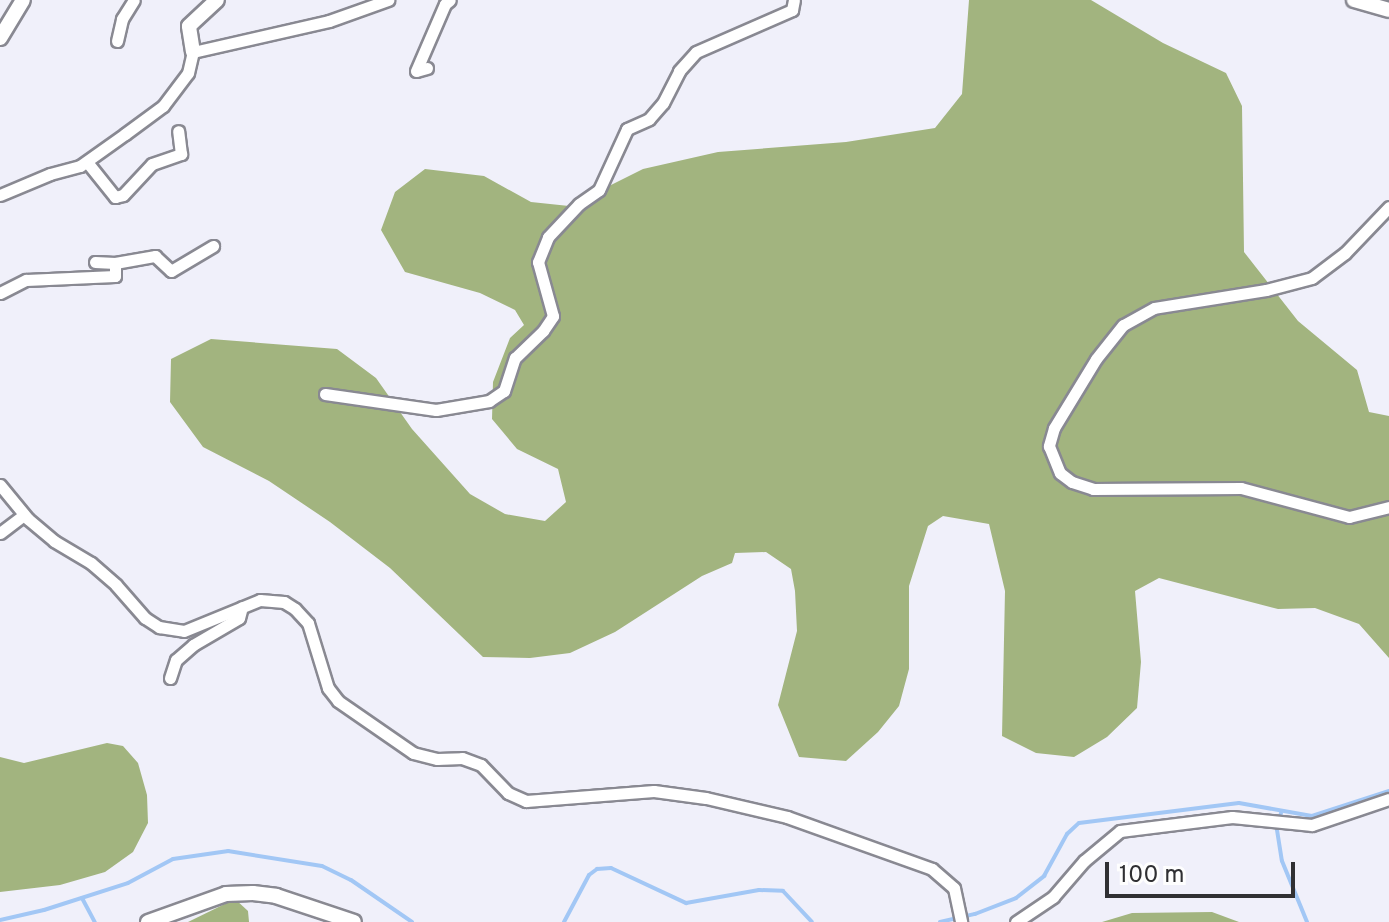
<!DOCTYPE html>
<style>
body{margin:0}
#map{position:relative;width:1389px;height:922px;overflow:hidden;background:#f0f0fa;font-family:Overpass,sans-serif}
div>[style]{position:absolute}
.forest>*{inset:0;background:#a2b47f}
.stream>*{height:4px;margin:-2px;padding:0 2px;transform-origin:2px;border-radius:2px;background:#a2c7f5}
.roads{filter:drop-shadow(2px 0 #898992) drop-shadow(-2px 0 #898992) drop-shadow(0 2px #898992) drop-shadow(0 -2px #898992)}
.minor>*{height:11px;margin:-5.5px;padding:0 5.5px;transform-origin:5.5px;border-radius:5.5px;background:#fff}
.tertiary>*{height:14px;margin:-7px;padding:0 7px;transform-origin:7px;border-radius:7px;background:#fff}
span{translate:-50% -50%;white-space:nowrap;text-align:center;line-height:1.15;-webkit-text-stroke:7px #fefefe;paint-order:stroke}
.scale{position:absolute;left:1105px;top:862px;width:190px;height:36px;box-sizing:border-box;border:4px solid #303033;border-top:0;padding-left:10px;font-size:24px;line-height:28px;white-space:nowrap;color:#303033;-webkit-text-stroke:6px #fefefe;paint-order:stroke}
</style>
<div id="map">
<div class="forest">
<div style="clip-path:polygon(969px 0,1091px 0,1163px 43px,1226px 73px,1242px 106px,1244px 252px,1298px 321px,1357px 370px,1369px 412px,1389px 416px,1389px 658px,1359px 624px,1315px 608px,1278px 609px,1159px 578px,1135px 591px,1141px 662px,1137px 708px,1107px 737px,1074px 757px,1036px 753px,1002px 736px,1005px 591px,989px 524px,943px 516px,928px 526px,909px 586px,909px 669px,899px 706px,878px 732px,846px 761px,799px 757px,778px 705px,797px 631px,795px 591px,791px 569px,766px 552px,735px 553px,732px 563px,702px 576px,615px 632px,570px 653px,530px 658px,483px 657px,390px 568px,330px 522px,269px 481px,203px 447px,170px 402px,171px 359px,211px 339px,337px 349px,376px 378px,412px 429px,470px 494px,505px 514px,545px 521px,566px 502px,558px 469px,517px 449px,492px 419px,493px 382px,510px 338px,524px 325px,515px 310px,480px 293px,405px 272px,381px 230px,395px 192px,425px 169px,484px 176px,531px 202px,569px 206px,643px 169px,718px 152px,846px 142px,935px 128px,962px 94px)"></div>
<div style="clip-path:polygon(107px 743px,123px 746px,138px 763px,147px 795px,148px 823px,133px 852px,105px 872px,60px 885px,0 892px,0 757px,24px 763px)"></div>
<div style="clip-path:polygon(235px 899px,248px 911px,249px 922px,188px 922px)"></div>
<div style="clip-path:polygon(1212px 912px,1239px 922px,1102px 922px,1132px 913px)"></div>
</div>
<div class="stream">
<div style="left:1281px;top:813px;width:17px;rotate:103deg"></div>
<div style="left:1277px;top:830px;width:31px;rotate:81deg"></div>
<div style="left:1282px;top:861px;width:66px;rotate:67.7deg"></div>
<div style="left:82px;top:898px;width:27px;rotate:62deg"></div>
<div style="left:0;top:920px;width:45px;rotate:-12.8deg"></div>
<div style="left:44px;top:910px;width:88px;rotate:-17.8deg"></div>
<div style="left:128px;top:883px;width:51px;rotate:-28.1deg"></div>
<div style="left:173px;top:859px;width:56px;rotate:-8.3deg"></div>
<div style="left:228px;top:851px;width:95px;rotate:9.1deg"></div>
<div style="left:322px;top:866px;width:32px;rotate:26deg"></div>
<div style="left:351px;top:880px;width:74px;rotate:34.5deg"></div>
<div style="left:564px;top:922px;width:53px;rotate:-62deg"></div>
<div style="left:589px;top:875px;width:10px;rotate:-37deg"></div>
<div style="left:597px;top:869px;width:14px;rotate:-4deg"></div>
<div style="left:611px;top:868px;width:83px;rotate:25deg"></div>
<div style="left:686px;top:903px;width:74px;rotate:-10.1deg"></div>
<div style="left:759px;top:890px;width:24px;rotate:2deg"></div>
<div style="left:783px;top:891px;width:42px;rotate:46.9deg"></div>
<div style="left:940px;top:922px;width:36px;rotate:-13deg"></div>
<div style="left:975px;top:914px;width:44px;rotate:-21.3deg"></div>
<div style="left:1016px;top:898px;width:36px;rotate:-38deg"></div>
<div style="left:1044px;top:876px;width:48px;rotate:-61.3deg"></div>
<div style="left:1067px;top:834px;width:16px;rotate:-43deg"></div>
<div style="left:1079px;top:823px;width:161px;rotate:-7.1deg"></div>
<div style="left:1239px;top:803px;width:74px;rotate:10.1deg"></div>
<div style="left:1312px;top:816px;width:81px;rotate:-18deg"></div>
</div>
<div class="roads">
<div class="minor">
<div style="left:117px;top:41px;width:23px;rotate:-77deg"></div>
<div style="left:122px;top:19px;width:22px;rotate:-58deg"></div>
<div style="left:427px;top:68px;width:11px;rotate:165deg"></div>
<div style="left:416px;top:71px;width:73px;rotate:-66.6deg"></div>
<div style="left:445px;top:4px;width:6px;rotate:-39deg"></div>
<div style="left:87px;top:162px;width:45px;rotate:51.3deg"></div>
<div style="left:115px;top:197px;width:8px;rotate:-14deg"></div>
<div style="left:123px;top:195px;width:42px;rotate:-46.9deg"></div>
<div style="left:152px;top:164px;width:31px;rotate:-19deg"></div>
<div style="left:181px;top:154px;width:23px;rotate:-97deg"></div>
<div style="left:0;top:195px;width:54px;rotate:-22.8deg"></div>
<div style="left:50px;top:174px;width:31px;rotate:-15deg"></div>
<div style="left:80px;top:166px;width:55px;rotate:-35.4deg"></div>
<div style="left:125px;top:134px;width:47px;rotate:-36.4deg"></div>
<div style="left:163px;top:106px;width:41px;rotate:-52.9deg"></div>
<div style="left:188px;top:73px;width:22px;rotate:-77deg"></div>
<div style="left:193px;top:52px;width:139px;rotate:-12.8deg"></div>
<div style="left:329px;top:21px;width:63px;rotate:-19.6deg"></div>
<div style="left:1389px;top:207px;width:64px;rotate:133.7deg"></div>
<div style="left:1345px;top:253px;width:41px;rotate:142.9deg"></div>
<div style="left:1312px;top:278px;width:48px;rotate:165.4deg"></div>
<div style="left:1266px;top:290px;width:113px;rotate:170.9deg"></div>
<div style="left:1154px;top:308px;width:35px;rotate:151deg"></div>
<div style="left:1123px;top:325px;width:43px;rotate:128.5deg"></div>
<div style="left:1096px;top:359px;width:81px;rotate:121.3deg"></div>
<div style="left:1054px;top:428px;width:19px;rotate:106deg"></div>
<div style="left:1049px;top:446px;width:29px;rotate:68deg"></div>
<div style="left:1060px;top:473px;width:15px;rotate:37deg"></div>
<div style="left:1072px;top:482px;width:22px;rotate:18deg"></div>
<div style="left:1093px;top:489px;width:148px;rotate:-0.4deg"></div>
<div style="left:1241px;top:488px;width:112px;rotate:15deg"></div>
<div style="left:1349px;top:517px;width:41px;rotate:-14deg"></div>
<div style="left:95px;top:262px;width:20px;rotate:3deg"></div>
<div style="left:115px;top:263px;width:41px;rotate:-9.9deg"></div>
<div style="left:155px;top:256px;width:22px;rotate:43deg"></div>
<div style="left:171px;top:271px;width:49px;rotate:-30.8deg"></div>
<div style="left:0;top:293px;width:29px;rotate:-27deg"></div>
<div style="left:26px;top:280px;width:89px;rotate:-2.6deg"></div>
<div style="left:115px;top:276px;width:13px;rotate:-90deg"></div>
<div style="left:325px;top:394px;width:112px;rotate:8.2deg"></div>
<div style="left:436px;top:410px;width:54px;rotate:-9.6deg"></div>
<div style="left:489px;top:401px;width:18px;rotate:-34deg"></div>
<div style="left:504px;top:391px;width:35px;rotate:-72deg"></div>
<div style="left:515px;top:358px;width:39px;rotate:-44deg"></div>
<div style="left:543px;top:331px;width:18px;rotate:-56deg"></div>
<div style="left:553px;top:316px;width:56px;rotate:-105.5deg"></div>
<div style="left:538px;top:262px;width:27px;rotate:-68deg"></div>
<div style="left:548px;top:237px;width:45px;rotate:-46.8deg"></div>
<div style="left:579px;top:204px;width:24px;rotate:-35deg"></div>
<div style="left:599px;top:190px;width:67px;rotate:-65.3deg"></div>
<div style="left:627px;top:129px;width:24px;rotate:-24deg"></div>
<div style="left:649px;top:119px;width:21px;rotate:-49deg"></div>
<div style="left:663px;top:103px;width:36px;rotate:-63deg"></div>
<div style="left:679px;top:71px;width:25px;rotate:-48deg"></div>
<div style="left:696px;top:52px;width:105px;rotate:-23.6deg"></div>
<div style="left:792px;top:10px;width:10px;rotate:-79deg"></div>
<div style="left:0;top:485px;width:44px;rotate:50.5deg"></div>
<div style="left:28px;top:519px;width:34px;rotate:40deg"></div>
<div style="left:54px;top:541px;width:43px;rotate:30.7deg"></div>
<div style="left:91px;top:563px;width:33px;rotate:41deg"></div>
<div style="left:116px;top:585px;width:44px;rotate:48.7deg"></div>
<div style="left:145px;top:618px;width:17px;rotate:33deg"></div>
<div style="left:159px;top:627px;width:25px;rotate:9deg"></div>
<div style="left:184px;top:631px;width:82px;rotate:-22.2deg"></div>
<div style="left:260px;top:600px;width:24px;rotate:5deg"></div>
<div style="left:284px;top:602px;width:13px;rotate:32deg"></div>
<div style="left:295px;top:609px;width:19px;rotate:47deg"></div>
<div style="left:308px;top:623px;width:68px;rotate:72.9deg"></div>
<div style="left:328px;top:688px;width:16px;rotate:52deg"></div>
<div style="left:338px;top:701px;width:91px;rotate:34.7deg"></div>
<div style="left:413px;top:753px;width:25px;rotate:14deg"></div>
<div style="left:437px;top:759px;width:25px;rotate:-2deg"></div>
<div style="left:462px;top:758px;width:20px;rotate:20deg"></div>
<div style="left:481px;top:765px;width:39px;rotate:46deg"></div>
<div style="left:508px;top:793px;width:20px;rotate:24deg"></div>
<div style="left:526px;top:801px;width:128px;rotate:-4.5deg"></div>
<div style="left:654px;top:791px;width:52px;rotate:7.7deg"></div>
<div style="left:706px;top:798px;width:83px;rotate:13.2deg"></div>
<div style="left:787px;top:817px;width:154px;rotate:19.7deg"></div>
<div style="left:932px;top:869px;width:29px;rotate:41deg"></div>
<div style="left:954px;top:888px;width:35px;rotate:78deg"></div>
<div style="left:0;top:533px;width:30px;rotate:-37deg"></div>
<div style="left:170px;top:678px;width:19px;rotate:-72deg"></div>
<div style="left:176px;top:660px;width:23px;rotate:-41deg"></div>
<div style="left:193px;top:645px;width:53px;rotate:-30.4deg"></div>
<div style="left:239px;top:618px;width:11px;rotate:-75deg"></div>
<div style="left:1016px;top:922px;width:45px;rotate:-34deg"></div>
<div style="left:1053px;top:897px;width:48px;rotate:-49.3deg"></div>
<div style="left:1084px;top:861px;width:47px;rotate:-39.8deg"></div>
<div style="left:1120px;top:831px;width:113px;rotate:-7.1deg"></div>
<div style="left:1232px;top:817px;width:80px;rotate:5.7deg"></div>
<div style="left:1312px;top:825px;width:81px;rotate:-18.7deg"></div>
</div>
<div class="tertiary">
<div style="left:1354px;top:0;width:36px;rotate:16deg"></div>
<div style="left:0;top:38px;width:44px;rotate:-58.8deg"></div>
<div style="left:193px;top:52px;width:26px;rotate:-99deg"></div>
<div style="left:189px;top:26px;width:38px;rotate:-43deg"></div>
<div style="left:148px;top:922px;width:83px;rotate:-19.7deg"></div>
<div style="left:226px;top:894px;width:27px;rotate:-2deg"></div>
<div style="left:253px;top:893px;width:23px;rotate:7deg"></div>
<div style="left:276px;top:896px;width:82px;rotate:18.4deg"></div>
</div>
</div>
<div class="scale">100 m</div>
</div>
